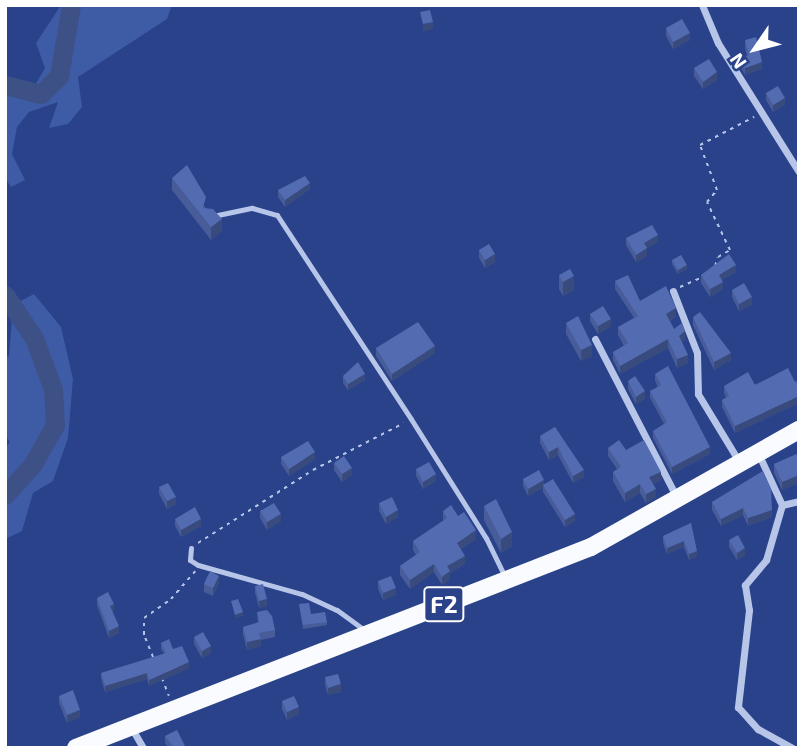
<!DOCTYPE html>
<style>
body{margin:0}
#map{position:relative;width:804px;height:753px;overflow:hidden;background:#29428a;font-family:"Exo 2",sans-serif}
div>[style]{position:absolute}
.green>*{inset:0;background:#3e5ba6}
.river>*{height:19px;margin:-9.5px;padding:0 9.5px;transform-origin:9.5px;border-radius:9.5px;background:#3e5186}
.path>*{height:2px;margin-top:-1px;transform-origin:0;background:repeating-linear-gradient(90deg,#b7c5e9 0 3.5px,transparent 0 8.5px)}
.service>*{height:5px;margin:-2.5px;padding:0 2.5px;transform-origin:2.5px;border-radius:2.5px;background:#b7c5e9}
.minor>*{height:7px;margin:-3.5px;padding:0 3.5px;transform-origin:3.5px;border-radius:3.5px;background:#b7c5e9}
.primary>*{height:18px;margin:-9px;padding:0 9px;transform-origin:9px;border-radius:9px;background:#fafbfe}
.wall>*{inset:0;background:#475c98}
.shaded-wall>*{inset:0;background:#394b7c}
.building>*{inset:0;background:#526bb1}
span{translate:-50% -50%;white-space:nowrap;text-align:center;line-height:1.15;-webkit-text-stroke:7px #29428a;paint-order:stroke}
.shield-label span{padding:2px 5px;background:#29428a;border:2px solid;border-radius:5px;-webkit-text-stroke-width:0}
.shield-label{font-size:24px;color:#fff;font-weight:700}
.frame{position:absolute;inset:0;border:7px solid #fff;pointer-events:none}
.north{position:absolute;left:720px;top:14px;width:70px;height:70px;-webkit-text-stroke:5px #29428a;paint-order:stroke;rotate:235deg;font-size:19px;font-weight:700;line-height:28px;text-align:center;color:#fff}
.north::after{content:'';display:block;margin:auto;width:24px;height:32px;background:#fff;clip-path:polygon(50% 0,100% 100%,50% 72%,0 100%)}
</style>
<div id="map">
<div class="green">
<div style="clip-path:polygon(61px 5px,172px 5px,167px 19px,78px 77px,82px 107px,68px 124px,49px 128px,58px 102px,29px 112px,17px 127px,12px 154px,25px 180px,11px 187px,5px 178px,5px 94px,28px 97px,45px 68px,36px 43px)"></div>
<div style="clip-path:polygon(34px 294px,61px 327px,73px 379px,68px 438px,53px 481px,33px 493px,22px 531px,5px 539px,5px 448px,10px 442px,5px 435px,5px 354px,9px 357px,13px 305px)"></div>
</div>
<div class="river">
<div style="left:5px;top:85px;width:37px;rotate:14deg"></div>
<div style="left:41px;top:94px;width:25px;rotate:-45deg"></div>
<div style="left:59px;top:76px;width:72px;rotate:-80.4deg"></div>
<div style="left:5px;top:295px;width:52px;rotate:56deg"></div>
<div style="left:34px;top:338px;width:54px;rotate:69.6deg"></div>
<div style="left:53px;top:389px;width:36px;rotate:87deg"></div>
<div style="left:55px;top:425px;width:45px;rotate:119.4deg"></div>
<div style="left:33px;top:464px;width:42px;rotate:132.1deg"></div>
</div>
<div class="path">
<div style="left:715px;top:266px;width:9px;rotate:-72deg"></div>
<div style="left:718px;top:257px;width:14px;rotate:-30deg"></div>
<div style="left:730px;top:250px;width:53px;rotate:-115.6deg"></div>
<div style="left:707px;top:202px;width:16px;rotate:-50deg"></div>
<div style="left:717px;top:190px;width:48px;rotate:-110.7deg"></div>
<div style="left:700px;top:145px;width:61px;rotate:-27.4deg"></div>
<div style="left:680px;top:287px;width:22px;rotate:-24deg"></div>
<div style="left:198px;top:543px;width:136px;rotate:-32.4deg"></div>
<div style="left:313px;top:470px;width:102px;rotate:-27.3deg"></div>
<div style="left:153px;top:657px;width:24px;rotate:-112deg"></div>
<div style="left:144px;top:635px;width:17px;rotate:-90deg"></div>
<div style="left:144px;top:618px;width:33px;rotate:-35deg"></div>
<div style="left:171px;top:599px;width:37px;rotate:-49deg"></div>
<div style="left:162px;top:678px;width:19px;rotate:69deg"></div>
</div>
<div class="service">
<div style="left:213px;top:216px;width:40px;rotate:-12deg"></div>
<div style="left:252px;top:208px;width:26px;rotate:16deg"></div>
<div style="left:277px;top:215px;width:244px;rotate:56.7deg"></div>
<div style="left:411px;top:419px;width:141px;rotate:57.8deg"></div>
<div style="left:486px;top:538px;width:43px;rotate:64deg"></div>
<div style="left:191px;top:548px;width:12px;rotate:95deg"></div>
<div style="left:190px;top:560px;width:9px;rotate:32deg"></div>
<div style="left:198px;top:565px;width:108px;rotate:15.6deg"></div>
<div style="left:302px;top:594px;width:38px;rotate:25deg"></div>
<div style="left:337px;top:610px;width:36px;rotate:36deg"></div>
</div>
<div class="minor">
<div style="left:702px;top:5px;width:41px;rotate:67.2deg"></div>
<div style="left:718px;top:43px;width:152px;rotate:57.9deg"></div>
<div style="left:673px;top:291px;width:66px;rotate:68.8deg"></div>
<div style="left:697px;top:353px;width:41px;rotate:88.6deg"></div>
<div style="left:698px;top:394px;width:81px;rotate:58.7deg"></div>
<div style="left:595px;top:339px;width:177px;rotate:62.7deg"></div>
<div style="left:759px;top:455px;width:55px;rotate:65.3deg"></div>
<div style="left:782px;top:505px;width:57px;rotate:106.2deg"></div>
<div style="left:766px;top:560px;width:33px;rotate:130deg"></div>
<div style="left:745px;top:585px;width:25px;rotate:81deg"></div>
<div style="left:749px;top:610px;width:98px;rotate:96.5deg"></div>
<div style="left:738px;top:707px;width:30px;rotate:48deg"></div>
<div style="left:758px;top:729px;width:39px;rotate:29deg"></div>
<div style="left:782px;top:505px;width:17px;rotate:-13deg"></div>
<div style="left:131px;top:727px;width:24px;rotate:60deg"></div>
</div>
<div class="primary">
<div style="left:76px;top:748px;width:553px;rotate:-21.32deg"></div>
<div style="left:591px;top:547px;width:239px;rotate:-29.4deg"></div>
</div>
<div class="wall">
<div style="clip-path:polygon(666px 28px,690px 40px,673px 49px,666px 36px)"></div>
<div style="clip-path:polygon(745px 40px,762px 69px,745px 75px,740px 66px,740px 59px,747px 56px,745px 48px)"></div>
<div style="clip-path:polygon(694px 68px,717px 80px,703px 89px,694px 76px)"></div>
<div style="clip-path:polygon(766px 93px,785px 105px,773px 112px,766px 100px)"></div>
<div style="clip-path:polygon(172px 178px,206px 208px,222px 231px,211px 240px,172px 190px)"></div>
<div style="clip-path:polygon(310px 189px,285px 207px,278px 197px,278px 190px)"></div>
<div style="clip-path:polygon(626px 238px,658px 242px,647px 248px,647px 256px,636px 262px,626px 245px)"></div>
<div style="clip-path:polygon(479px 250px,495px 262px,485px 268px,479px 258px)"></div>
<div style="clip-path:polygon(672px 260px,687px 269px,678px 274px,672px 264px)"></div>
<div style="clip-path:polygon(736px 272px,722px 280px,723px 289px,710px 297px,701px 283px,701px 275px)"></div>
<div style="clip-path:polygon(559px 275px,574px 290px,563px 296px,559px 289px)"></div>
<div style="clip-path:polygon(615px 281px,640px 301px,676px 317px,670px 321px,674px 329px,685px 340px,682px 342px,688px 363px,677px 368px,668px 348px,620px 374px,613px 360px,613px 352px,624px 346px,618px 335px,618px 327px,634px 318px,615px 289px)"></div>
<div style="clip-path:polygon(732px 290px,752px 305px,739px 311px,732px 297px)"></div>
<div style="clip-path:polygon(590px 314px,611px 326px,598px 334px,590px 321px)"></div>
<div style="clip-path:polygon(693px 317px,731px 360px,714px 370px,693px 325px)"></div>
<div style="clip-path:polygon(566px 323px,592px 356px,581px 361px,566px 334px)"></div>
<div style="clip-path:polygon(376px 348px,435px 353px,392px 381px,376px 356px)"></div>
<div style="clip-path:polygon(655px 374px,710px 454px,672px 474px,653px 438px,653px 431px,664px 424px,650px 398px,650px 391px,658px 387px,655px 381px)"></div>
<div style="clip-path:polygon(343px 376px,365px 380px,348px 390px,343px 383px)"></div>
<div style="clip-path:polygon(799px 380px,799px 403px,735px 433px,722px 407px,722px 400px,726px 398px,724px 393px,724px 386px,795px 382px)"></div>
<div style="clip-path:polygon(628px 381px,645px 399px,636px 404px,628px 389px)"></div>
<div style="clip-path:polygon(555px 427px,584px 477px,573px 483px,558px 455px,549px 460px,540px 443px,540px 436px)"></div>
<div style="clip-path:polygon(608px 448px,626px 450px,661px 480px,653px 484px,656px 497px,646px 503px,640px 493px,625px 502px,613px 481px,613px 472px,617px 469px,608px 456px)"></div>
<div style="clip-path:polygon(799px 453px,799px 483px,782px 490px,774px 473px,774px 464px)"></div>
<div style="clip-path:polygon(281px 457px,315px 459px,289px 476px,281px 464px)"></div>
<div style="clip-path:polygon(334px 463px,352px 475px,342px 482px,334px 470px)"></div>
<div style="clip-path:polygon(416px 469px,436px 481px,423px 489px,416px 476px)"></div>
<div style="clip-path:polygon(763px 471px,772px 517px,748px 526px,743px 515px,721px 526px,712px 510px,712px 502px)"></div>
<div style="clip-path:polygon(523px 479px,544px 484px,575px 521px,565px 527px,543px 492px,543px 488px,528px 496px,523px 486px)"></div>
<div style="clip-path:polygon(159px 487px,176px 504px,167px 509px,159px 494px)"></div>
<div style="clip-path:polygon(379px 503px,398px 517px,386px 524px,379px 511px)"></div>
<div style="clip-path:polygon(484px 506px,512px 546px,501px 553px,484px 520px)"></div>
<div style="clip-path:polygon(260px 511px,281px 521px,267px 530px,260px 518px)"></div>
<div style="clip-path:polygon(443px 511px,476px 539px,461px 549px,465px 564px,450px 573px,450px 580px,442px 585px,434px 572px,410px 589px,400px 575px,400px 566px,416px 555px,413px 550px,413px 541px,443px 521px)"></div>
<div style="clip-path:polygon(175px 519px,201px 526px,181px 537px,175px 526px)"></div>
<div style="clip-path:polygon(691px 523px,697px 557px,689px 560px,684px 547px,667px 554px,663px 543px,663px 536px)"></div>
<div style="clip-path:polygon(729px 540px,745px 555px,737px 560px,729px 547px)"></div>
<div style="clip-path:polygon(378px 581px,396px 595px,383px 600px,378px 589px)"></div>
<div style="clip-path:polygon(219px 583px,213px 596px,204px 592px,204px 584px)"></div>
<div style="clip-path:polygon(255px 586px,267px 606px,259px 608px,255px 593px)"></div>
<div style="clip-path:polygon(97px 598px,114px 611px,112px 612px,119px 633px,109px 638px,97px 605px)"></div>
<div style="clip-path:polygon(299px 604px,311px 614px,327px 622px,327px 625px,303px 629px)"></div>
<div style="clip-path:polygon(257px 612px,275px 630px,275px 637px,261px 640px,261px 646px,247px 650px,243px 634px,243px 627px,258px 623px)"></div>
<div style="clip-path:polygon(194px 637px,211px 653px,202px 658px,194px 644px)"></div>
<div style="clip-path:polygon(161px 643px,173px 649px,189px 668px,149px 686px,147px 679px,105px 692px,101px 678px,101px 673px,164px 654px,161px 649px)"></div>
<div style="clip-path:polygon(325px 677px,341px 692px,328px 695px,325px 685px)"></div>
<div style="clip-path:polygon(59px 696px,80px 717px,67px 723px,59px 703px)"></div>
<div style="clip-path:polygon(282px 701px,299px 714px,287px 720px,282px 709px)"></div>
<div style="clip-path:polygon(165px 736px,186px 748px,169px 748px,165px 743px)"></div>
</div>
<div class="shaded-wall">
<div style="clip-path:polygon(433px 22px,433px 29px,423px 32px,423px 24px)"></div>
<div style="clip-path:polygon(690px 33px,690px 40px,673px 49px,673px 42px)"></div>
<div style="clip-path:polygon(762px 62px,762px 69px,745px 75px,745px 68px)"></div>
<div style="clip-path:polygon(717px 72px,717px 80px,703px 89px,703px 82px)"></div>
<div style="clip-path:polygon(785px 98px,785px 105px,773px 112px,773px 105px)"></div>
<div style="clip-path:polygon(310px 183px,310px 189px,285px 207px,285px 200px)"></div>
<div style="clip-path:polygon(222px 219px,222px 231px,211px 240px,211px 227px)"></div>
<div style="clip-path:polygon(658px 235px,658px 242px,644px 250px,644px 243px)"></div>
<div style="clip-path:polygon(647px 248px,647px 256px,636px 262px,636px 255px)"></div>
<div style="clip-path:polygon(495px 254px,495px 262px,485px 268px,485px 260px)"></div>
<div style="clip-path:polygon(687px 265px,687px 269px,678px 274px,678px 270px)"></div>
<div style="clip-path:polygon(736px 265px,736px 272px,719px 282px,719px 275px)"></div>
<div style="clip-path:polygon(574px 276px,574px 290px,563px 296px,563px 282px)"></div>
<div style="clip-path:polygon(723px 282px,723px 289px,710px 297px,710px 289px)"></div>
<div style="clip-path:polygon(752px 297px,752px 305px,739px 311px,739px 304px)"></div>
<div style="clip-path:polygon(676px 308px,676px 317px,666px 323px,666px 314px)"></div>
<div style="clip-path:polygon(611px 319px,611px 326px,598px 334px,598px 326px)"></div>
<div style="clip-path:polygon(685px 331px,685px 340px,679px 344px,679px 336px)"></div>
<div style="clip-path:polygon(668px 339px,668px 348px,620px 374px,620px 366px)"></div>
<div style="clip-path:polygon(592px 345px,592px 356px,581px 361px,581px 350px)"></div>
<div style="clip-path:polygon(435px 346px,435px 353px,392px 381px,392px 374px)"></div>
<div style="clip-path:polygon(731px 353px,731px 360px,714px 370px,714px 362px)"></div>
<div style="clip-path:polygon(688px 355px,688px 363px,677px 368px,677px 359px)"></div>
<div style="clip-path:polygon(365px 374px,365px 380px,348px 390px,348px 384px)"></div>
<div style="clip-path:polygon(645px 391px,645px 399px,636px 404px,636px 397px)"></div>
<div style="clip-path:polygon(799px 396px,799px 403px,735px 433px,735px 426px)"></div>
<div style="clip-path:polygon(558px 447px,558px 455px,549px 460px,549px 452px)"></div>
<div style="clip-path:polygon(710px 447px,710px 454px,672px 474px,672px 467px)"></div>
<div style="clip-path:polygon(315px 452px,315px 459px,289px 476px,289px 469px)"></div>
<div style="clip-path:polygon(352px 468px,352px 475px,342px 482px,342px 474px)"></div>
<div style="clip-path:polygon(584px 470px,584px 477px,573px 483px,573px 476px)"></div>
<div style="clip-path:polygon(661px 472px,661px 480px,649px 486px,649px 477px)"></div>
<div style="clip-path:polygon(436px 474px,436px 481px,423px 489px,423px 482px)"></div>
<div style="clip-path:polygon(799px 475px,799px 483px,782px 490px,782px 482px)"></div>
<div style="clip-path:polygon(544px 480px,544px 487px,543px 485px,543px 488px,528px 496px,528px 489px)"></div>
<div style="clip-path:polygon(640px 484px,640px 493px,625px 502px,625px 493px)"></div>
<div style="clip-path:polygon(656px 489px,656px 497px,646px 503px,646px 494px)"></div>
<div style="clip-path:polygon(176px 497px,176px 504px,167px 509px,167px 501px)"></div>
<div style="clip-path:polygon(743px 508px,743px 515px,721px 526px,721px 519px)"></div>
<div style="clip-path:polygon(398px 510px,398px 517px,386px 524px,386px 517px)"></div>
<div style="clip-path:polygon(772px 510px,772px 517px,748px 526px,748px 518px)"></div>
<div style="clip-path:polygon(281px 514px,281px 521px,267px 530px,267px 522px)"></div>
<div style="clip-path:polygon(575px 514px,575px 521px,565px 527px,565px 520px)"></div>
<div style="clip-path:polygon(201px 519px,201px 526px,181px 537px,181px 530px)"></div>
<div style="clip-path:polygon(476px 530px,476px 539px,457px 551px,457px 543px)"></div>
<div style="clip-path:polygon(512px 532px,512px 546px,501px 553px,501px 539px)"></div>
<div style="clip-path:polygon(684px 541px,684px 547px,667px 554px,667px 548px)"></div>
<div style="clip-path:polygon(745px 548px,745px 555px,737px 560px,737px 553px)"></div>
<div style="clip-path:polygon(697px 551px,697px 557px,689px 560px,689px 554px)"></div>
<div style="clip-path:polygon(465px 556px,465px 564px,450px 573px,450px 580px,442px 585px,442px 577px,447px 566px)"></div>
<div style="clip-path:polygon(434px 564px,434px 572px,410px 589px,410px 580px)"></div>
<div style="clip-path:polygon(219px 576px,219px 583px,213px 596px,213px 588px)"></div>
<div style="clip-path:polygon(396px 588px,396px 595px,383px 600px,383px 593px)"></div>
<div style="clip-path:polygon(267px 599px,267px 606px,259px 608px,259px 601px)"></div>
<div style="clip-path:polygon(114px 604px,114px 611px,110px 614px,110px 606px)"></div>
<div style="clip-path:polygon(243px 612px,243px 616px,235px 618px,235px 615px)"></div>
<div style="clip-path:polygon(119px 626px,119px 633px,109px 638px,109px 631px)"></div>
<div style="clip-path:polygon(261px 639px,261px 646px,247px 650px,247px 642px)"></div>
<div style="clip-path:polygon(211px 646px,211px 653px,202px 658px,202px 651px)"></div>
<div style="clip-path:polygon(189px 662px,189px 668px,149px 686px,149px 680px)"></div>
<div style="clip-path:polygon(147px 673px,147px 679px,105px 692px,105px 686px)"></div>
<div style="clip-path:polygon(341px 684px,341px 692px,328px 695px,328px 688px)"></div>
<div style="clip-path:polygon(299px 707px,299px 714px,287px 720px,287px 712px)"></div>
<div style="clip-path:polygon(80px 710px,80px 717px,67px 723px,67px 715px)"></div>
</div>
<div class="building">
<div style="clip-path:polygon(430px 10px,433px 22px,423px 24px,420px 12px)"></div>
<div style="clip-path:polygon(682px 19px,690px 33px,673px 42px,666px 28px)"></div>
<div style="clip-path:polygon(756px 37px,762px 62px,745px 68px,740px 59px,749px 55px,745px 40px)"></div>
<div style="clip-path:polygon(709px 59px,717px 72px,703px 82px,694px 68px)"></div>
<div style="clip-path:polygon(778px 86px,785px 98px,773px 105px,766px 93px)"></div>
<div style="clip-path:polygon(187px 165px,206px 197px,203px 208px,213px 209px,222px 219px,211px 227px,172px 178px)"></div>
<div style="clip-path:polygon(305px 176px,310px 183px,285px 200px,278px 190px)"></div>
<div style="clip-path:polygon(652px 225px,658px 235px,644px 243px,647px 248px,636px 255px,626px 238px)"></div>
<div style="clip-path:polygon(489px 244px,495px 254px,485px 260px,479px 250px)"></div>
<div style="clip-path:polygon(729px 254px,736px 265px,719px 275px,723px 282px,710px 289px,701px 275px)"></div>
<div style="clip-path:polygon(681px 255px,687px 265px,678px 270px,672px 260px)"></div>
<div style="clip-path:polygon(570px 269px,574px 276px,563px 282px,559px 275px)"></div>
<div style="clip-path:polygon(628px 275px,640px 301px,666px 286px,676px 308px,666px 314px,674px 329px,682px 323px,685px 331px,679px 336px,688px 355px,677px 359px,668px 339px,620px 366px,613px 352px,628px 343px,618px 327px,638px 316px,615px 281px)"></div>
<div style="clip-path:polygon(744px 283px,752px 297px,739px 304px,732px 290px)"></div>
<div style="clip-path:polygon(603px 306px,611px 319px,598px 326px,590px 314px)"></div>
<div style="clip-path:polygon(700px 312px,731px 353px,714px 362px,693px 317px)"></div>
<div style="clip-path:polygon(578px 316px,592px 345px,581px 350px,566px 323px)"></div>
<div style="clip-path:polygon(418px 322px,435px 346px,392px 374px,376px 348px)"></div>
<div style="clip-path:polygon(358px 362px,365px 374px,348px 384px,343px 376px)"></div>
<div style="clip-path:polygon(668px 366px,710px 447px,672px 467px,653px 431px,667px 422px,650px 391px,661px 385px,655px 374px)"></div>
<div style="clip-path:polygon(788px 368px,795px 382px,799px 380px,799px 396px,735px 426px,722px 400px,729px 396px,724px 386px,748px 372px,755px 385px)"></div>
<div style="clip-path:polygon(635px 376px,645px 391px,636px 397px,628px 381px)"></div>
<div style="clip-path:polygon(555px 427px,584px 470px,573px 476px,558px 447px,549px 452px,540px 436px)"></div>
<div style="clip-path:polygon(619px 440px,626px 450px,644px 440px,661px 472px,649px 477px,656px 489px,646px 494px,640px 484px,625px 493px,613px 472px,621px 467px,608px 448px)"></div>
<div style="clip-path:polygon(308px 441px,315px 452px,289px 469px,281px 457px)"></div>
<div style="clip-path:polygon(799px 453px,799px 475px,782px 482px,774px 464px)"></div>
<div style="clip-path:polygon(344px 456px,352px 468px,342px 474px,334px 463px)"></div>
<div style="clip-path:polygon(429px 462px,436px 474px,423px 482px,416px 469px)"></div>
<div style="clip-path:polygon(539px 470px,544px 480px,528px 489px,523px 479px)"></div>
<div style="clip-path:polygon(763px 471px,771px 489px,772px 510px,748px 518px,743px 508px,721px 519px,712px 502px)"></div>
<div style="clip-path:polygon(553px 479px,575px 514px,565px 520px,543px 485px)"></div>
<div style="clip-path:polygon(168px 483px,176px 497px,167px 501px,159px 487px)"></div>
<div style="clip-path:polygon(392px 497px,398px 510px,386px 517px,379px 503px)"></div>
<div style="clip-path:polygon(496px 499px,512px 532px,501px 539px,484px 506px)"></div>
<div style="clip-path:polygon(274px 503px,281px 514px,267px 522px,260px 511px)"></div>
<div style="clip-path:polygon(451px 505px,458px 516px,464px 512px,476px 530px,457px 543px,465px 556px,447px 566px,450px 571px,442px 577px,434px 564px,410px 580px,400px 566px,420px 552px,413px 541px,447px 518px,443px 511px)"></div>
<div style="clip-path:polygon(195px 507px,201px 519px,181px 530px,175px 519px)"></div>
<div style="clip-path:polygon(691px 523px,697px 551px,689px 554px,684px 541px,667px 548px,663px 536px)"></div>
<div style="clip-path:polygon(738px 535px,745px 548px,737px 553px,729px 540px)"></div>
<div style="clip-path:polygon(210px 571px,219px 576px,213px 588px,204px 584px)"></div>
<div style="clip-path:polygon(391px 576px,396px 588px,383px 593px,378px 581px)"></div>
<div style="clip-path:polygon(263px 584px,267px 599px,259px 601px,255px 586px)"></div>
<div style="clip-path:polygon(108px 592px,114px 604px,110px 606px,119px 626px,109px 631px,97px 598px)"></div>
<div style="clip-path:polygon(238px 599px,243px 612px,235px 615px,231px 601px)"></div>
<div style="clip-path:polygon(309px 603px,311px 614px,325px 612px,327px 622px,303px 625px,299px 604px)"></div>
<div style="clip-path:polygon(267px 610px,272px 616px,275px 630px,259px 633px,261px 639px,247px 642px,243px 627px,259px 622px,257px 612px)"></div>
<div style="clip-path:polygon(203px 632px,211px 646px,202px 651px,194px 637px)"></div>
<div style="clip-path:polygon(169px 639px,173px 649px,182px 646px,189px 662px,149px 680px,147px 673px,105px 686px,101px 673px,166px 653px,161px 643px)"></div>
<div style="clip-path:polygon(338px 674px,341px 684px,328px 688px,325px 677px)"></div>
<div style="clip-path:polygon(73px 690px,80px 710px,67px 715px,59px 696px)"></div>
<div style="clip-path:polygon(294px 696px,299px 707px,287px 712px,282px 701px)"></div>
<div style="clip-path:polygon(177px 730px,186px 748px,174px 748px,165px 736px)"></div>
</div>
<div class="shield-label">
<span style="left:444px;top:604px">F2</span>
</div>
<div class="frame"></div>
<div class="north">N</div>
</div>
